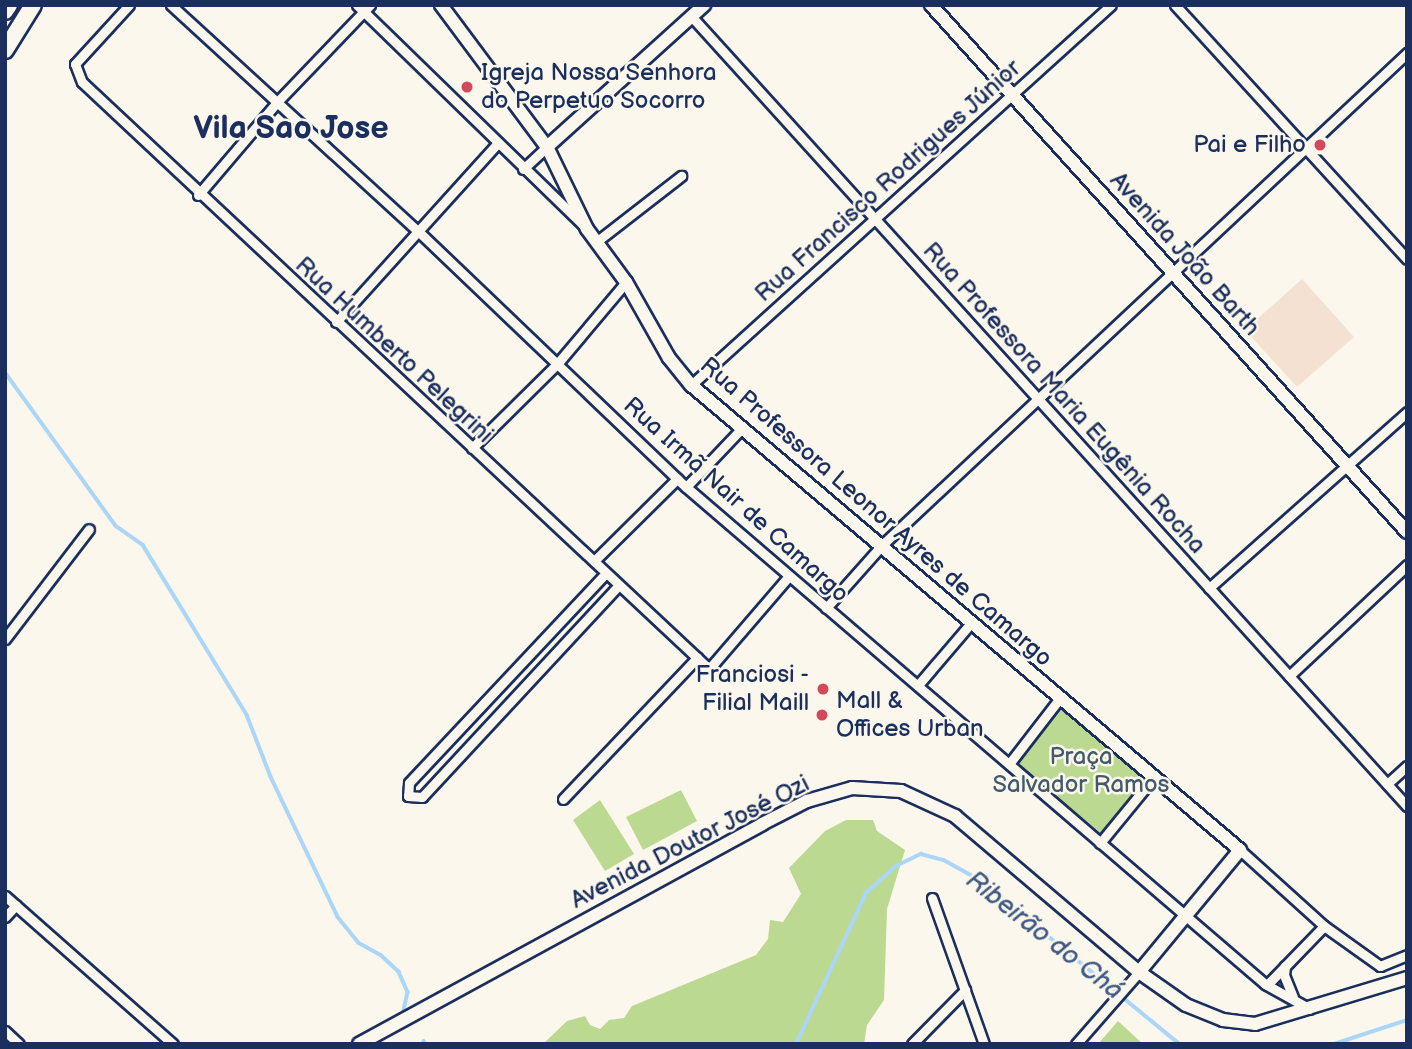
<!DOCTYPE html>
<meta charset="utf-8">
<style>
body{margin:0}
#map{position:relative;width:1412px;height:1049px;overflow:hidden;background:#fbf7ec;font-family:"Balsamiq Sans",sans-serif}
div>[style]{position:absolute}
.built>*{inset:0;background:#f4e1d2}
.green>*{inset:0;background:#bcd992}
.stream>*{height:3.5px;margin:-1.75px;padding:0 1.75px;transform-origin:1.75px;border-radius:1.75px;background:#acd6f7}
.roads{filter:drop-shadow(2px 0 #1b2f5e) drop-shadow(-2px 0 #1b2f5e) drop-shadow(0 2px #1b2f5e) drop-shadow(0 -2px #1b2f5e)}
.minor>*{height:9px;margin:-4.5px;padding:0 4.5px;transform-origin:4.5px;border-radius:4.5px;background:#fbf7ec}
.secondary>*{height:12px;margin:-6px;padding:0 6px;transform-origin:6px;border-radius:6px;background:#fbf7ec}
.motorway>*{height:16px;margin:-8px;padding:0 8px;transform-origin:8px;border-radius:8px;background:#fbf7ec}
.dots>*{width:19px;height:19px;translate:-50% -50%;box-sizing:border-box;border:4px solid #fbf7ec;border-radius:50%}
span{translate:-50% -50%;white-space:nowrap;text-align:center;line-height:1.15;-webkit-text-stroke:5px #fbf7ec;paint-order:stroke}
.poi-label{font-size:24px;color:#1b2f5e}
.left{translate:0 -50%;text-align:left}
.right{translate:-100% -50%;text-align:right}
.street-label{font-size:24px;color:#1b2f5e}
.park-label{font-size:24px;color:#435a6b}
.water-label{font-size:26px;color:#3f5984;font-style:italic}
.district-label{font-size:32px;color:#1b2f5e;font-weight:700}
.frame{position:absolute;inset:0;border:7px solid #1b2f5e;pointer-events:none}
</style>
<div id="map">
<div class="built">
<div style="clip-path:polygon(1302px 279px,1354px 337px,1297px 387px,1245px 330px)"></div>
</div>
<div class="green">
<div style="clip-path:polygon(1061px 709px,1146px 777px,1101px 833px,1016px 764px)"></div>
<div style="clip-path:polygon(681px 790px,697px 821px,643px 850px,626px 817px)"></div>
<div style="clip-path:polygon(600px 800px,634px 854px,605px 871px,573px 820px)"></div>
<div style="clip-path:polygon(846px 820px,873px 820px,877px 831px,905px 850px,887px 909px,884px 1000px,867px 1025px,864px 1044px,543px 1044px,567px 1021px,585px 1016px,590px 1025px,600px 1029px,609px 1020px,624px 1018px,632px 1006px,756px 955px,768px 939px,770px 920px,783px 922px,801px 894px,789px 868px,825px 831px)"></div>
<div style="clip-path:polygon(1118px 1021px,1143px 1044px,1098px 1044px)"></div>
</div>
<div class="stream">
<div style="left:5px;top:372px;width:190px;rotate:54.2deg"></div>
<div style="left:116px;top:526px;width:33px;rotate:35deg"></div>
<div style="left:143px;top:545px;width:199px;rotate:58.5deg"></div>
<div style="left:247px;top:715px;width:66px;rotate:68.8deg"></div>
<div style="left:271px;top:777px;width:155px;rotate:64.4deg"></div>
<div style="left:338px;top:917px;width:33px;rotate:51deg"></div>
<div style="left:359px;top:943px;width:25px;rotate:29deg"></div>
<div style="left:381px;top:955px;width:25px;rotate:43deg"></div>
<div style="left:399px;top:972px;width:22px;rotate:66deg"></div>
<div style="left:408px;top:992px;width:19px;rotate:102deg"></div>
<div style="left:424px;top:1041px;width:3px;rotate:72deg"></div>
<div style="left:796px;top:1044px;width:166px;rotate:-65.1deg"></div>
<div style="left:866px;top:893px;width:40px;rotate:-42deg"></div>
<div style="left:896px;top:866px;width:28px;rotate:-26deg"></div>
<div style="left:921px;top:854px;width:24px;rotate:15deg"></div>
<div style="left:944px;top:860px;width:41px;rotate:29.1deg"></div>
<div style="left:980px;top:880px;width:259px;rotate:39.4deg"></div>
<div style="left:1334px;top:1044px;width:77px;rotate:-18.2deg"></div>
</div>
<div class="roads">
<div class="minor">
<div style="left:129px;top:5px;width:80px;rotate:132.5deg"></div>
<div style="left:75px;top:64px;width:19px;rotate:69deg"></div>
<div style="left:82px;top:82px;width:859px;rotate:43.11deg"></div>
<div style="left:709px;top:669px;width:121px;rotate:-49.3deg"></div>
<div style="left:171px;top:5px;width:336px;rotate:42.5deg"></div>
<div style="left:419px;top:232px;width:369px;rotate:43.7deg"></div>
<div style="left:686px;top:487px;width:763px;rotate:40.64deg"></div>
<div style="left:1265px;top:984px;width:51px;rotate:29.1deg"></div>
<div style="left:357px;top:5px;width:317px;rotate:44.2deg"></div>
<div style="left:1175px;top:5px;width:344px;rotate:47.6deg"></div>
<div style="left:692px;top:17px;width:1065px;rotate:47.82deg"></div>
<div style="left:523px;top:169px;width:33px;rotate:-43deg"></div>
<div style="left:198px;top:195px;width:123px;rotate:-49.6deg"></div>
<div style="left:278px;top:101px;width:133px;rotate:-46.2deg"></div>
<div style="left:596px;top:242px;width:108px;rotate:-37.8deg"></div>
<div style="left:336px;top:322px;width:239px;rotate:-47.9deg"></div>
<div style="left:691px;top:385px;width:566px;rotate:-42.14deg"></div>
<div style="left:472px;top:448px;width:120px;rotate:-44.7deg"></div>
<div style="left:557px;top:364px;width:107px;rotate:-49.9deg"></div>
<div style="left:686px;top:487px;width:81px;rotate:-46.5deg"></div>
<div style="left:594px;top:561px;width:117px;rotate:-44.7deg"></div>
<div style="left:606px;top:573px;width:288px;rotate:133.2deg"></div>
<div style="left:409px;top:783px;width:13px;rotate:94deg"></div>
<div style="left:408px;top:796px;width:14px;rotate:4deg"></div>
<div style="left:422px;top:797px;width:289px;rotate:-47.1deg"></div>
<div style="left:1209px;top:588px;width:265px;rotate:-41.6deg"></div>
<div style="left:826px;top:608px;width:84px;rotate:-48.4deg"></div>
<div style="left:882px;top:545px;width:720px;rotate:-43.14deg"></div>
<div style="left:5px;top:639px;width:138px;rotate:-52.6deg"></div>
<div style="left:1289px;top:676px;width:162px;rotate:-43.2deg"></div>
<div style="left:918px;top:685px;width:82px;rotate:-49.5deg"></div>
<div style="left:1009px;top:764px;width:83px;rotate:-52.3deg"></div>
<div style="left:1387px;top:784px;width:27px;rotate:-42deg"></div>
<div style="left:563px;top:799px;width:195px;rotate:-46.5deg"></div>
<div style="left:1100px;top:843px;width:85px;rotate:-50.7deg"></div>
<div style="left:1240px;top:850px;width:113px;rotate:42.1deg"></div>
<div style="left:1324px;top:926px;width:69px;rotate:35.5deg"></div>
<div style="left:1380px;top:966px;width:29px;rotate:-22deg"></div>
<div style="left:5px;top:896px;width:224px;rotate:41.4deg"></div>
<div style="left:932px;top:898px;width:155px;rotate:70.4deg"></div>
<div style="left:5px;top:917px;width:16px;rotate:-47deg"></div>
<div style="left:1285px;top:966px;width:9px;rotate:96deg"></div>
<div style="left:1284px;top:975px;width:24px;rotate:68deg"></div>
<div style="left:1267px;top:985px;width:82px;rotate:-46deg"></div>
<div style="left:5px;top:1031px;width:19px;rotate:43deg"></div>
<div style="left:912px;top:1044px;width:76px;rotate:-45.5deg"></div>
<div style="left:1076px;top:1044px;width:96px;rotate:-48.8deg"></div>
</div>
<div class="secondary">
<div style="left:441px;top:5px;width:177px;rotate:53.3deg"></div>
<div style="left:547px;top:147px;width:91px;rotate:64deg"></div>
<div style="left:587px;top:229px;width:66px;rotate:53.7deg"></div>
<div style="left:626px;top:282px;width:87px;rotate:60.5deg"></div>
<div style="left:669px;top:358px;width:35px;rotate:51deg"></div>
<div style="left:691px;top:385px;width:719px;rotate:40.26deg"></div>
<div style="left:1240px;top:850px;width:158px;rotate:129.6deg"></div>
<div style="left:931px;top:5px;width:710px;rotate:47.91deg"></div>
<div style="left:547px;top:147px;width:212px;rotate:-42.1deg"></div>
<div style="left:359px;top:1044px;width:459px;rotate:-28.6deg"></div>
<div style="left:762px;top:824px;width:51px;rotate:-27.1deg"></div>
<div style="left:807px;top:801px;width:47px;rotate:-16.1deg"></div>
<div style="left:852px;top:788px;width:49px;rotate:3.5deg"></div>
<div style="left:901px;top:791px;width:60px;rotate:24.8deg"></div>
<div style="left:955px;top:816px;width:241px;rotate:40.3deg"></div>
<div style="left:1139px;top:972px;width:57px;rotate:35.1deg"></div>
<div style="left:1186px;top:1005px;width:40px;rotate:22deg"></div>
<div style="left:1223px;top:1020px;width:32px;rotate:7deg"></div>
<div style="left:1255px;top:1024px;width:159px;rotate:-16.8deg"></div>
</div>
<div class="motorway">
<div style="left:5px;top:11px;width:7px;rotate:-56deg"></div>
<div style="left:5px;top:50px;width:53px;rotate:-58.1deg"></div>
</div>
</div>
<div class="dots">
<div style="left:467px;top:87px;background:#d1495b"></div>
<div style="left:1320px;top:145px;background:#d1495b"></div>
<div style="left:823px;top:689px;background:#d1495b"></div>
<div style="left:822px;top:715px;background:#d1495b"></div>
</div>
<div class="poi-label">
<span class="left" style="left:481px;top:87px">Igreja Nossa Senhora<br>do Perpetuo Socorro</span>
<span class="right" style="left:1306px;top:145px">Pai e Filho</span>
<span class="right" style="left:809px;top:689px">Franciosi -<br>Filial Maill</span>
<span class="left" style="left:836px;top:715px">Mall &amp;<br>Offices Urban</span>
</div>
<div class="street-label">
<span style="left:888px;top:181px;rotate:-42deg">Rua Francisco Rodrigues Júnior</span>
<span style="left:1185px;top:254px;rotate:48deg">Avenida João Barth</span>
<span style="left:394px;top:350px;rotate:43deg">Rua Humberto Pelegrini</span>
<span style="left:1064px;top:398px;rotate:48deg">Rua Professora Maria Eugênia Rocha</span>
<span style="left:736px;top:500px;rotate:42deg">Rua Irmã Nair de Camargo</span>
<span style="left:876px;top:512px;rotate:41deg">Rua Professora Leonor Ayres de Camargo</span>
<span style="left:690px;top:842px;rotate:-27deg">Avenida Doutor José Ozi</span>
</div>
<div class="park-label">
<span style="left:1081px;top:771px">Praça<br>Salvador Ramos</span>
</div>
<div class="water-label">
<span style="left:1044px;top:936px;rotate:38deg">Ribeirão do Chá</span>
</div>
<div class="district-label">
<span style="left:291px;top:129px">Vila Sao Jose</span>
</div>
<div class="frame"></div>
</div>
